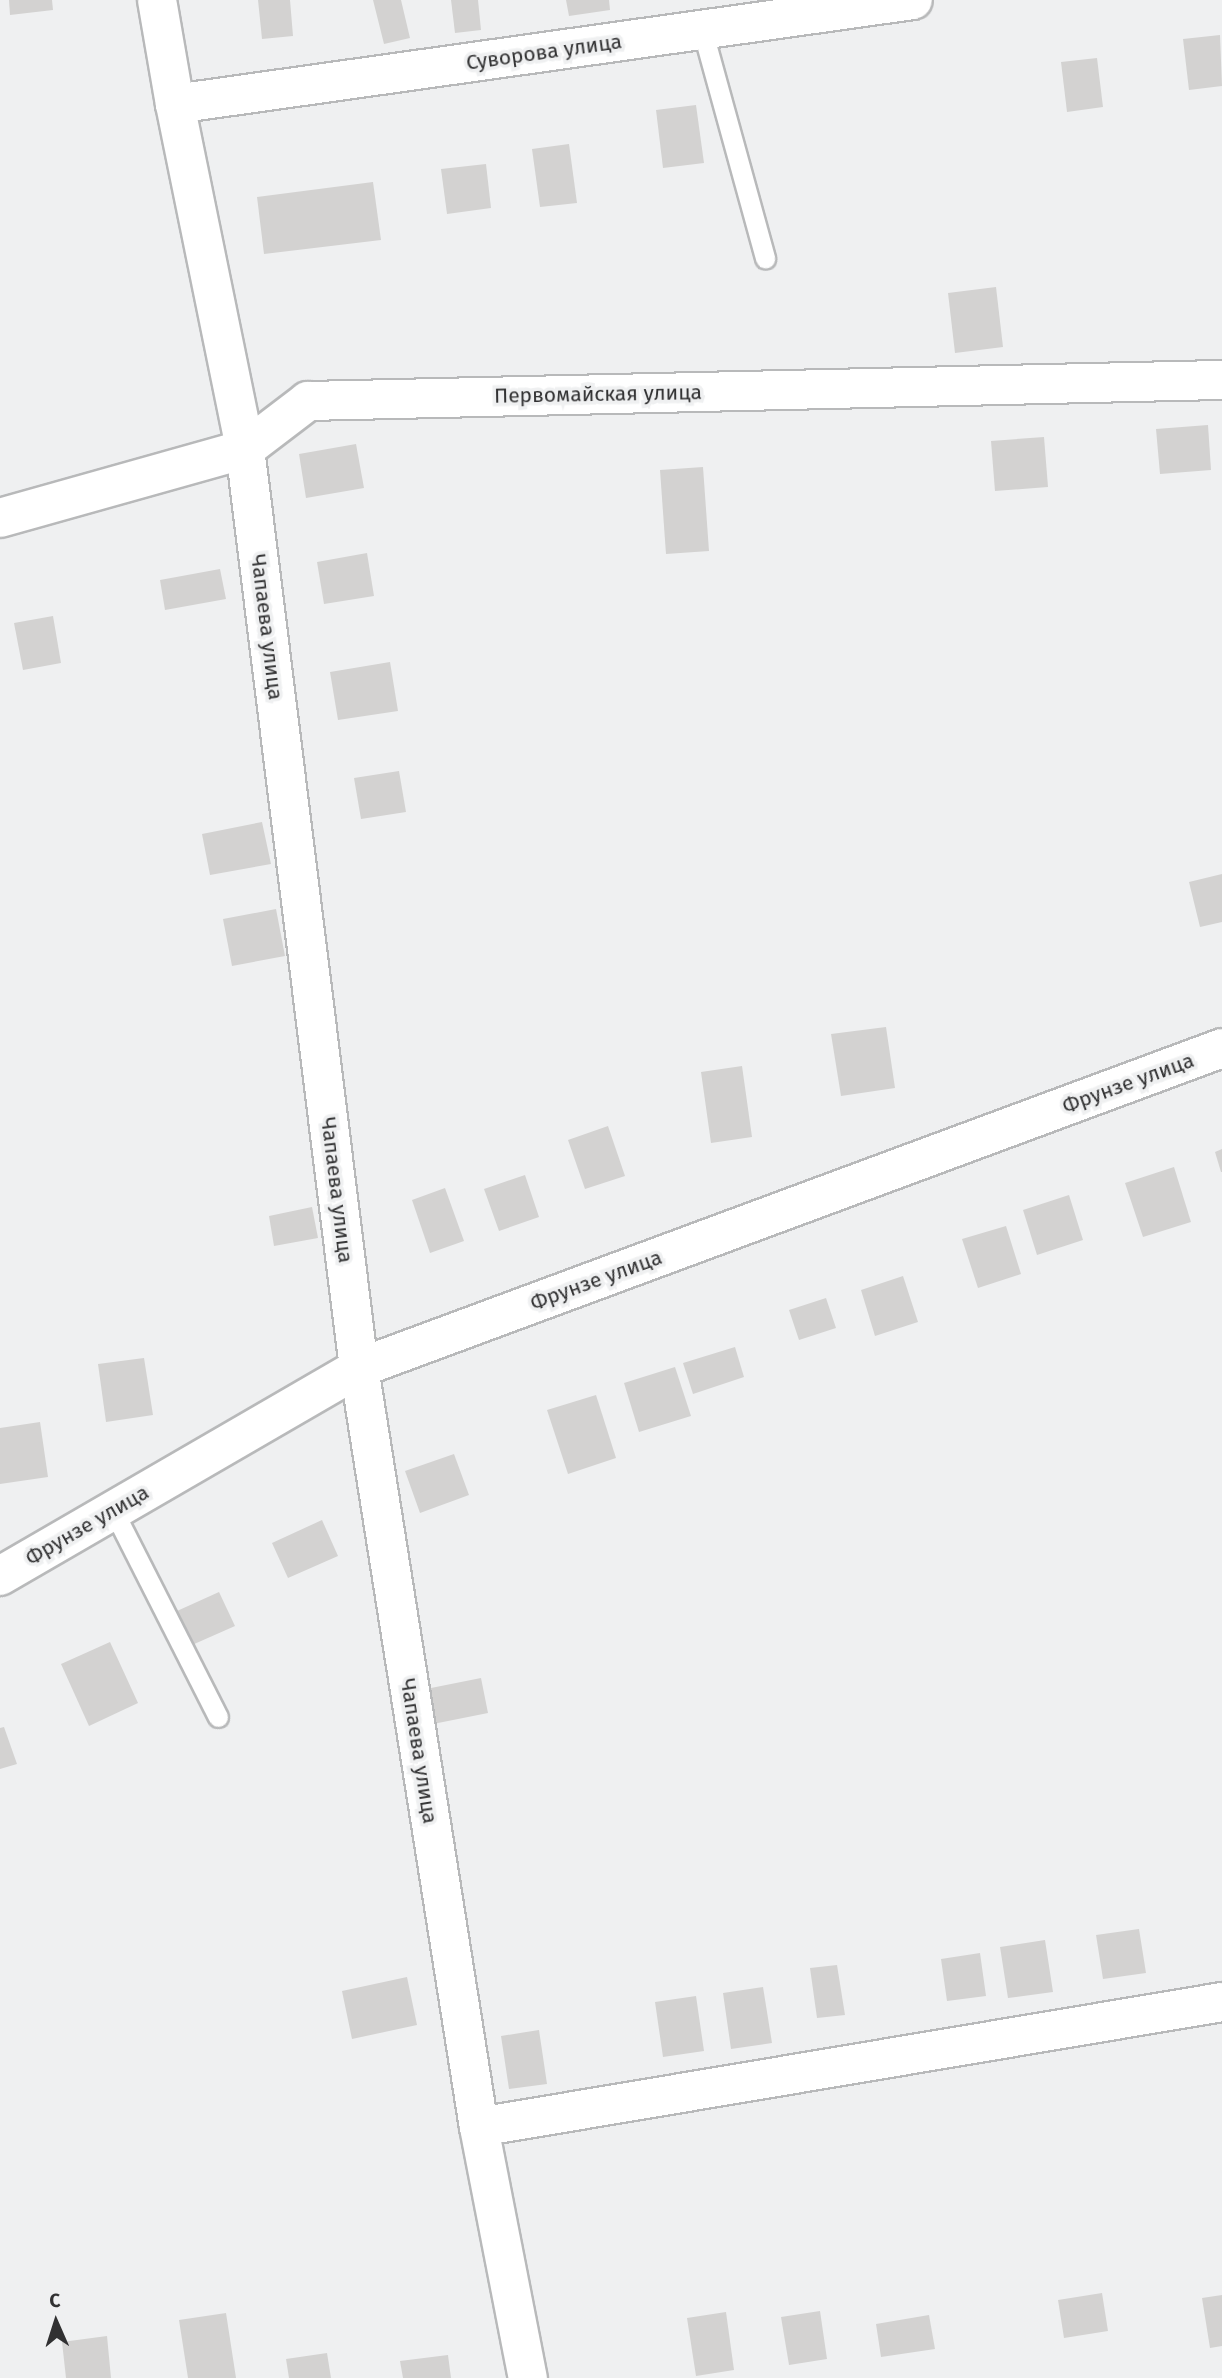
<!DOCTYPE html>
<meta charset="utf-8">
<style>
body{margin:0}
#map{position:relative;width:1222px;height:2378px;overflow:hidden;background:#eff0f1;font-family:"Fira Sans",sans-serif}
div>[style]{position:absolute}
.building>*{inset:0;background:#d3d2d1}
.roads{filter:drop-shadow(2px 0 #b8b9ba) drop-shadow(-2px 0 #b8b9ba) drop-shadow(0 2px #b8b9ba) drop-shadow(0 -2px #b8b9ba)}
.lane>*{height:19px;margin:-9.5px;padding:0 9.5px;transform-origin:9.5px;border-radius:9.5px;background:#fff}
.street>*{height:38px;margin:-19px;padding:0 19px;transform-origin:19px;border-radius:19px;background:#fff}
span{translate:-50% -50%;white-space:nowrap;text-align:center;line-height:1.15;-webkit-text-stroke:7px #eff0f1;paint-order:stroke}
.street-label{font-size:21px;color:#313132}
.north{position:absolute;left:21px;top:2287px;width:70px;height:70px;-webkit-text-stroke:5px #eff0f1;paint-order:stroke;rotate:357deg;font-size:19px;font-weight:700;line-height:28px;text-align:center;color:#313132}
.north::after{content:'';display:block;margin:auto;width:24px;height:32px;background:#313132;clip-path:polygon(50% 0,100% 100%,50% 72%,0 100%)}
</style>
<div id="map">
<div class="building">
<div style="clip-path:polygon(9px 0,52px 0,53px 10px,10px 15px)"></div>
<div style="clip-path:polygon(258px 0,290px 0,293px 36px,262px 39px)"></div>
<div style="clip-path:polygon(373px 0,401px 0,410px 38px,384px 44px)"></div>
<div style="clip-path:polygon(451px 0,478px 0,481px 30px,455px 33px)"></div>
<div style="clip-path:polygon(566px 0,609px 0,610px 10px,569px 16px)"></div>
<div style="clip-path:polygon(1220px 35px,1222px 86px,1189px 90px,1183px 39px)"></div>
<div style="clip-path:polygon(1097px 58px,1103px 107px,1067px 112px,1061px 62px)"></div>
<div style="clip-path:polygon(696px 105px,704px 163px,663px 168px,656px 110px)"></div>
<div style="clip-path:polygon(569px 144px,577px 203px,540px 207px,532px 149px)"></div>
<div style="clip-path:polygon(486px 164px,491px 208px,447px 214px,441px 169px)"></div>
<div style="clip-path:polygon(373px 182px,381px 240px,264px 254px,257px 197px)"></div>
<div style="clip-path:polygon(996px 287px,1003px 347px,955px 353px,948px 293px)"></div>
<div style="clip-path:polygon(1208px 425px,1211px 470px,1160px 474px,1156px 429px)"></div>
<div style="clip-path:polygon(1044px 437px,1048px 487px,995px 491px,991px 441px)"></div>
<div style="clip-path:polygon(356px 444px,364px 488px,306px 498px,299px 454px)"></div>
<div style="clip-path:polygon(703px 467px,709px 551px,666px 554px,660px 470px)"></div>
<div style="clip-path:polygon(367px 553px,374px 596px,324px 604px,317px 562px)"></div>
<div style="clip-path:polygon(220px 569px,226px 599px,165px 610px,160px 580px)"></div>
<div style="clip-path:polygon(53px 616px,61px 663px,23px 670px,14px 623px)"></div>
<div style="clip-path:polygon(390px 662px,398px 711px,338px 720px,330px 672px)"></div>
<div style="clip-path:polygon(399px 771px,406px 812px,361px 819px,354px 778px)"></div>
<div style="clip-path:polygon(262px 822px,271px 864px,210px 875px,202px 834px)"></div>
<div style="clip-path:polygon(1222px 874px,1222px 922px,1200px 927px,1189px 882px)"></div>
<div style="clip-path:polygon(276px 909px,285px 956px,232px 966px,223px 919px)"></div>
<div style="clip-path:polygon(886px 1027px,895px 1088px,841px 1096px,831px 1034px)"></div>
<div style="clip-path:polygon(742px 1066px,752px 1137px,711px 1143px,701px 1072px)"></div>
<div style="clip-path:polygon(608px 1126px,625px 1176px,585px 1189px,568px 1140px)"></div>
<div style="clip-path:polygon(1222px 1149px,1222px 1172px,1221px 1172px,1215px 1152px)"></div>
<div style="clip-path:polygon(1174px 1167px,1191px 1222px,1143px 1237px,1125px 1183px)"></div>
<div style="clip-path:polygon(525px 1175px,539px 1217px,499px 1231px,484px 1189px)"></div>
<div style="clip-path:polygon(445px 1188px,464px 1241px,430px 1253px,412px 1200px)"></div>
<div style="clip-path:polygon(1069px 1195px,1083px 1240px,1037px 1255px,1023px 1210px)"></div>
<div style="clip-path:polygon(312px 1207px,318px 1238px,274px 1246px,269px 1216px)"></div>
<div style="clip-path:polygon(1006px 1226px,1021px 1274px,978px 1288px,962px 1239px)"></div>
<div style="clip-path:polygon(903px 1276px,918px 1322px,875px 1336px,861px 1290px)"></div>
<div style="clip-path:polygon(826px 1298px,836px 1328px,799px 1340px,789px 1310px)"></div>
<div style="clip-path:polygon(735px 1347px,744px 1377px,693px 1394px,683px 1363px)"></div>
<div style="clip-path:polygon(144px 1358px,153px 1415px,106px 1422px,98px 1364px)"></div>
<div style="clip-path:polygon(675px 1367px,691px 1416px,639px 1432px,624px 1383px)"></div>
<div style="clip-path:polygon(596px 1395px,616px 1458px,568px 1474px,547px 1410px)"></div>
<div style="clip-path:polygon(40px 1422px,48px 1477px,0 1484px,0 1428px)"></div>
<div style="clip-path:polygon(454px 1454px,469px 1495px,420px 1513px,405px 1471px)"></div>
<div style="clip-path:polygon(322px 1520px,338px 1556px,288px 1578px,272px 1543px)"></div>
<div style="clip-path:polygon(219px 1592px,235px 1626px,192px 1645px,177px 1611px)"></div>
<div style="clip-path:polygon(110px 1642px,138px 1703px,89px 1726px,61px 1664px)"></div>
<div style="clip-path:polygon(481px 1678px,488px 1713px,433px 1724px,426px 1689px)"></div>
<div style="clip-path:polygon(4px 1727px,17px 1764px,0 1769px,0 1728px)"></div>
<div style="clip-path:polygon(1139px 1929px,1146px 1973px,1103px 1979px,1096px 1935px)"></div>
<div style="clip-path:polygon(1045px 1940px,1053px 1992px,1008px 1998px,1000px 1947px)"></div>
<div style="clip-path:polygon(980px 1953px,986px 1996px,947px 2001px,941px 1959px)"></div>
<div style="clip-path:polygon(837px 1965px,845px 2015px,817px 2018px,810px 1968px)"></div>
<div style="clip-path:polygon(407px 1977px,417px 2025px,352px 2039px,342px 1991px)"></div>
<div style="clip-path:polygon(763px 1987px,772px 2043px,731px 2049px,723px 1993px)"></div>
<div style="clip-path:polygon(696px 1996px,704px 2051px,663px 2057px,655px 2002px)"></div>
<div style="clip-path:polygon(539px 2030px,547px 2084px,509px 2089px,501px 2036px)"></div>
<div style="clip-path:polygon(1102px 2293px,1108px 2331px,1064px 2338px,1058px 2300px)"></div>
<div style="clip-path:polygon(1222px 2295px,1222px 2346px,1210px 2348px,1202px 2298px)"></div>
<div style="clip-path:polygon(820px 2311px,827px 2359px,789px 2365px,781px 2317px)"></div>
<div style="clip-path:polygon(726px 2312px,734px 2370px,696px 2376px,687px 2318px)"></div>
<div style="clip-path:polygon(226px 2313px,236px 2378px,188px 2378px,179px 2320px)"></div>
<div style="clip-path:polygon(929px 2315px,935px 2349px,881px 2357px,876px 2324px)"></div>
<div style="clip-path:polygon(107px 2336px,111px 2378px,66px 2378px,62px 2342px)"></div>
<div style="clip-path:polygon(327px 2353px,331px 2378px,289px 2378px,286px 2359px)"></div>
<div style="clip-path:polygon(448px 2355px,451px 2378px,403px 2378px,400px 2361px)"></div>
</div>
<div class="roads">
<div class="lane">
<div style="left:702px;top:29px;width:238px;rotate:74.6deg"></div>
<div style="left:113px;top:1510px;width:232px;rotate:63.1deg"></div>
</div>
<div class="street">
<div style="left:157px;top:0;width:106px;rotate:80.2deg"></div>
<div style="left:175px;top:104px;width:352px;rotate:78.5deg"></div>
<div style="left:245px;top:449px;width:926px;rotate:82.93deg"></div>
<div style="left:359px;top:1368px;width:768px;rotate:81.02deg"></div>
<div style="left:479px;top:2127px;width:256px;rotate:79deg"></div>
<div style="left:175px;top:104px;width:745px;rotate:-8.02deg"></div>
<div style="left:0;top:518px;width:255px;rotate:-15.7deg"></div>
<div style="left:245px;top:449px;width:79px;rotate:-37.3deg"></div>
<div style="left:308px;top:401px;width:914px;rotate:-1.32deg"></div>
<div style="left:0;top:1576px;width:415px;rotate:-30.1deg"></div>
<div style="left:359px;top:1368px;width:920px;rotate:-20.34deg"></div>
<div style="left:479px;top:2127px;width:753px;rotate:-9.55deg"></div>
</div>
</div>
<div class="street-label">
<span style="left:544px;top:52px;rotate:-8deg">Суворова улица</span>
<span style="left:598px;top:394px;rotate:-1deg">Первомайская улица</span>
<span style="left:267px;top:627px;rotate:83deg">Чапаева улица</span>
<span style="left:1128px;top:1083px;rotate:-20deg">Фрунзе улица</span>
<span style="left:337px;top:1190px;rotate:83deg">Чапаева улица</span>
<span style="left:596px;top:1280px;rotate:-20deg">Фрунзе улица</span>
<span style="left:87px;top:1525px;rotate:-30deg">Фрунзе улица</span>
<span style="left:419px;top:1751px;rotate:81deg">Чапаева улица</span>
</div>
<div class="north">С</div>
</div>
